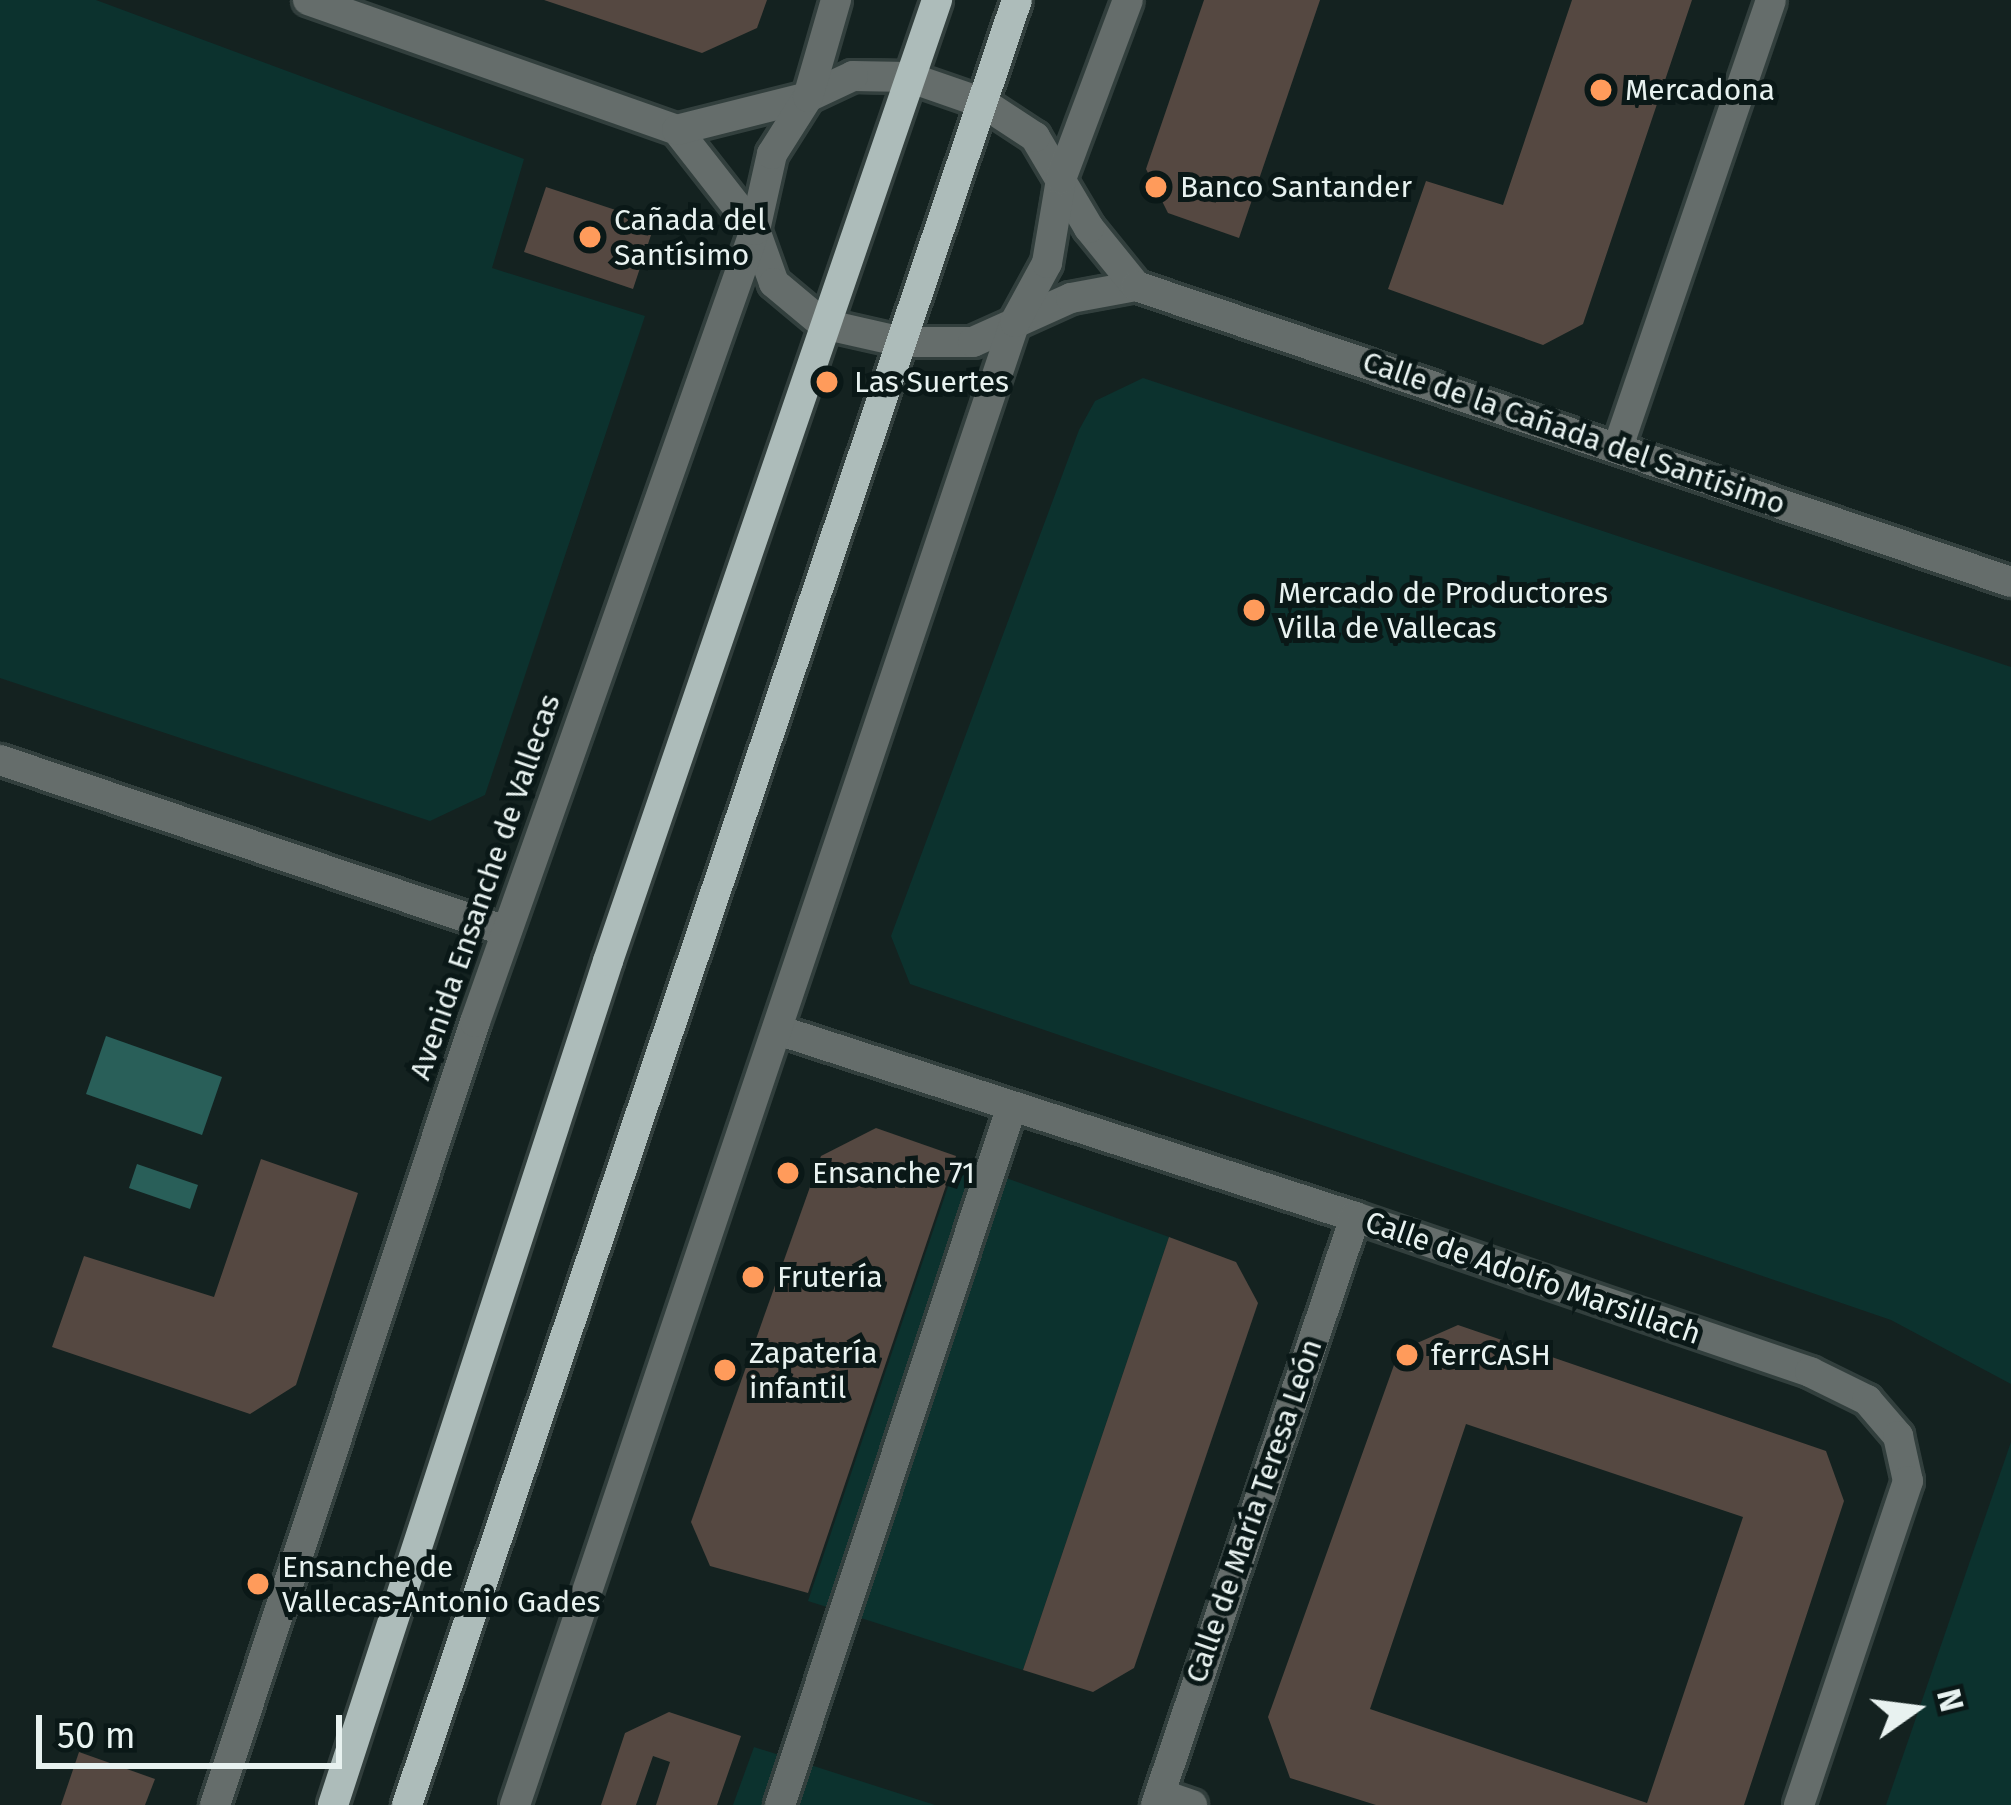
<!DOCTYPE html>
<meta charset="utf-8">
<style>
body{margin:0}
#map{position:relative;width:2011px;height:1805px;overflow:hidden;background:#142220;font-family:"Fira Sans",sans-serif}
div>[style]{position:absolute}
.green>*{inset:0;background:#0c322e}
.water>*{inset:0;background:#295f59}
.building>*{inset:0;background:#554841}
.roads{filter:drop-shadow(3px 0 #323f3d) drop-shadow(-3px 0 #323f3d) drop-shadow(0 3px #323f3d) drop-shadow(0 -3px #323f3d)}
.pedestrian>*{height:30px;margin:-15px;padding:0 15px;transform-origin:15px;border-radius:15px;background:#656d6b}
.minor>*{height:30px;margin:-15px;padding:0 15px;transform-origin:15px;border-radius:15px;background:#656d6b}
.tertiary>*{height:30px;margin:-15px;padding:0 15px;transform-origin:15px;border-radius:15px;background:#656d6b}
.primary>*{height:30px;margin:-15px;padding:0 15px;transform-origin:15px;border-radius:15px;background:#adbcba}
.dots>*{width:33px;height:33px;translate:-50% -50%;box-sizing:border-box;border:6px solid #0a1817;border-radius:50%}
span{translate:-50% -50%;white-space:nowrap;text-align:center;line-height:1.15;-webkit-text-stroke:10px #0a1817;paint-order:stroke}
.poi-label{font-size:30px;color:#e8f2f0}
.left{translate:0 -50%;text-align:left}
.street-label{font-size:30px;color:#e8f2f0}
.north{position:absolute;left:1855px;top:1649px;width:120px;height:120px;-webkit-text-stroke:9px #0a1817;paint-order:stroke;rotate:76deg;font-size:33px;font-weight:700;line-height:48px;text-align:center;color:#e8f2f0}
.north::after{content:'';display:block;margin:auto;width:42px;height:54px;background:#e8f2f0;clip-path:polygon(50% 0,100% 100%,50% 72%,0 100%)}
.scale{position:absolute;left:36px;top:1715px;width:306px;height:54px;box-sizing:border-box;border:6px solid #e8f2f0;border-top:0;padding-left:15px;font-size:36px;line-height:42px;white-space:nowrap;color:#e8f2f0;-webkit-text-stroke:9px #0a1817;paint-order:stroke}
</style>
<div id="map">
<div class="green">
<div style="clip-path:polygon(0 0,96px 0,524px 159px,492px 268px,645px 316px,485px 795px,430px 821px,0 678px)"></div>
<div style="clip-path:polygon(1143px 378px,2011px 667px,2011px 1384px,1891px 1320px,910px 984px,891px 936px,1079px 430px,1095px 401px)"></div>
<div style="clip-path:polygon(957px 1160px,1169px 1237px,1023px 1670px,808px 1601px)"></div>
<div style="clip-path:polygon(2011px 1442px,2011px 1805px,1886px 1805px)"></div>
<div style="clip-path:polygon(754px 1747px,795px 1760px,935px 1805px,733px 1805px)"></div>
</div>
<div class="water">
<div style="clip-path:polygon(106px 1036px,222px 1077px,202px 1135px,86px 1094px)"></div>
<div style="clip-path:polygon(137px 1164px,198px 1185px,190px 1209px,129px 1188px)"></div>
</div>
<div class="building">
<div style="clip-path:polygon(544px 0,767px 0,757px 28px,702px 53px)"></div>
<div style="clip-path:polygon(1204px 0,1320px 0,1239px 238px,1168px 213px,1146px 169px)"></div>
<div style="clip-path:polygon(1572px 0,1692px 0,1583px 324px,1543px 345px,1388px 289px,1426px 181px,1503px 205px)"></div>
<div style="clip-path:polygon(546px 187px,655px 223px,633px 289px,524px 252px)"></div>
<div style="clip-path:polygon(876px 1128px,956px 1156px,808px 1593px,710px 1566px,691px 1522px,821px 1156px)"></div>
<div style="clip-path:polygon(261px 1159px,358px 1193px,296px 1385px,250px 1414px,52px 1347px,84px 1256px,214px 1297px)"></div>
<div style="clip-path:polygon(1169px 1237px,1236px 1262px,1258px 1303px,1134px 1668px,1093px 1692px,1023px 1670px)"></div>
<div style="clip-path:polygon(evenodd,1458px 1325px,1826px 1451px,1844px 1501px,1744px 1805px,1376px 1805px,1290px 1778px,1268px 1717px,1399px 1351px,1458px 1325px,1466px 1424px,1743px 1517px,1647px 1803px,1370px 1709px,1466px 1424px)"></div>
<div style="clip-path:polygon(669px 1712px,741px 1736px,717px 1805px,656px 1805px,670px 1762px,653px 1756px,636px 1805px,601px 1805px,625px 1733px)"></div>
<div style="clip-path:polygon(79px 1752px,155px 1779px,145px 1805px,61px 1805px)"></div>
</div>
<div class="roads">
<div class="pedestrian">
<div style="left:1160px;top:1794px;width:34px;rotate:19deg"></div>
<div style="left:780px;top:1805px;width:733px;rotate:-71.64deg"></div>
</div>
<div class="minor">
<div style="left:308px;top:0;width:391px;rotate:19.4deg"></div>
<div style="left:677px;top:130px;width:127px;rotate:52deg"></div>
<div style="left:755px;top:230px;width:56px;rotate:70.3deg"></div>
<div style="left:774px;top:283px;width:64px;rotate:39.9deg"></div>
<div style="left:823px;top:324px;width:82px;rotate:12.7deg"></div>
<div style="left:903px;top:342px;width:70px"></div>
<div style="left:973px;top:342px;width:107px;rotate:-24.2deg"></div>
<div style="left:1071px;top:298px;width:66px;rotate:-10.5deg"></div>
<div style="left:1136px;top:286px;width:75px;rotate:-129deg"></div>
<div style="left:1089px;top:228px;width:106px;rotate:-120.7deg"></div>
<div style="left:1035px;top:137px;width:62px;rotate:-146.8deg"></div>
<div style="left:983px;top:103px;width:79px;rotate:-160.9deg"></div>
<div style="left:908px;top:77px;width:55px;rotate:-179deg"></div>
<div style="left:853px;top:76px;width:50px;rotate:155deg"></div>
<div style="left:808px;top:97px;width:135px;rotate:165.9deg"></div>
<div style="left:1136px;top:286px;width:924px;rotate:18.69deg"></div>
<div style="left:1618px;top:447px;width:472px;rotate:-71.1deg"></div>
<div style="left:0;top:760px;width:534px;rotate:18.67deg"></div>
<div style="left:781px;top:1031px;width:603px;rotate:17.95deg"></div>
<div style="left:1355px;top:1217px;width:481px;rotate:18.8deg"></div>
<div style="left:1810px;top:1372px;width:64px;rotate:26.2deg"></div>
<div style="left:1867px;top:1400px;width:48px;rotate:49.3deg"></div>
<div style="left:1898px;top:1436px;width:46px;rotate:77.5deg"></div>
<div style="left:1908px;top:1481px;width:342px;rotate:108.6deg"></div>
<div style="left:1156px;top:1805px;width:621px;rotate:-71.3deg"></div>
</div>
<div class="tertiary">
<div style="left:215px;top:1805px;width:825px;rotate:-71.63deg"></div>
<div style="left:475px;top:1022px;width:840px;rotate:-70.53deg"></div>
<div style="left:755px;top:230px;width:78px;rotate:-77.4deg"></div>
<div style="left:772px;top:154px;width:67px;rotate:-57.7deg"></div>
<div style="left:808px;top:97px;width:101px;rotate:-73.9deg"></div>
<div style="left:515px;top:1805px;width:1565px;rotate:-71.37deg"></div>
<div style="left:1015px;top:322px;width:67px;rotate:-61.5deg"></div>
<div style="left:1047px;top:263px;width:85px;rotate:-80.5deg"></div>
<div style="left:1061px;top:179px;width:191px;rotate:-69.5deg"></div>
</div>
<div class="primary">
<div style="left:333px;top:1805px;width:888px;rotate:-71.95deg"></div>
<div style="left:608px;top:961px;width:1016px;rotate:-71.1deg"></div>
<div style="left:407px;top:1805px;width:1905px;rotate:-71.33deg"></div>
</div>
</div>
<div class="dots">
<div style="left:1601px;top:90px;background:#ff9b5b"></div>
<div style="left:1156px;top:187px;background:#ff9b5b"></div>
<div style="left:590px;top:237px;background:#ff9b5b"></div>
<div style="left:827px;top:382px;background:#ff9b5b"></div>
<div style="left:1254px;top:610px;background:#ff9b5b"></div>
<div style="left:788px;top:1173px;background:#ff9b5b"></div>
<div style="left:753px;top:1277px;background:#ff9b5b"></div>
<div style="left:1407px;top:1355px;background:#ff9b5b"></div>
<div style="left:725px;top:1370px;background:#ff9b5b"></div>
<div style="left:258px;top:1584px;background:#ff9b5b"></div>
</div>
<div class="poi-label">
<span class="left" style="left:1625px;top:90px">Mercadona</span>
<span class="left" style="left:1180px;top:187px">Banco Santander</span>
<span class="left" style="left:614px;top:237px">Cañada del<br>Santísimo</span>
<span class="left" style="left:854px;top:382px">Las Suertes</span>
<span class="left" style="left:1278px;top:610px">Mercado de Productores<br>Villa de Vallecas</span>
<span class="left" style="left:812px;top:1173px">Ensanche 71</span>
<span class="left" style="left:777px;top:1277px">Frutería</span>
<span class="left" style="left:749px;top:1370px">Zapatería<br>infantil</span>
<span class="left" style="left:1431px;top:1355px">ferrCASH</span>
<span class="left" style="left:282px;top:1584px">Ensanche de<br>Vallecas-Antonio Gades</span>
</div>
<div class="street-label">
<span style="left:1574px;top:433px;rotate:19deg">Calle de la Cañada del Santísimo</span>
<span style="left:485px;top:887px;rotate:-71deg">Avenida Ensanche de Vallecas</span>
<span style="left:1533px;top:1278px;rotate:19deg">Calle de Adolfo Marsillach</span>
<span style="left:1254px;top:1511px;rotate:-71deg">Calle de María Teresa León</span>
</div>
<div class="north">N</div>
<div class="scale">50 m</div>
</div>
